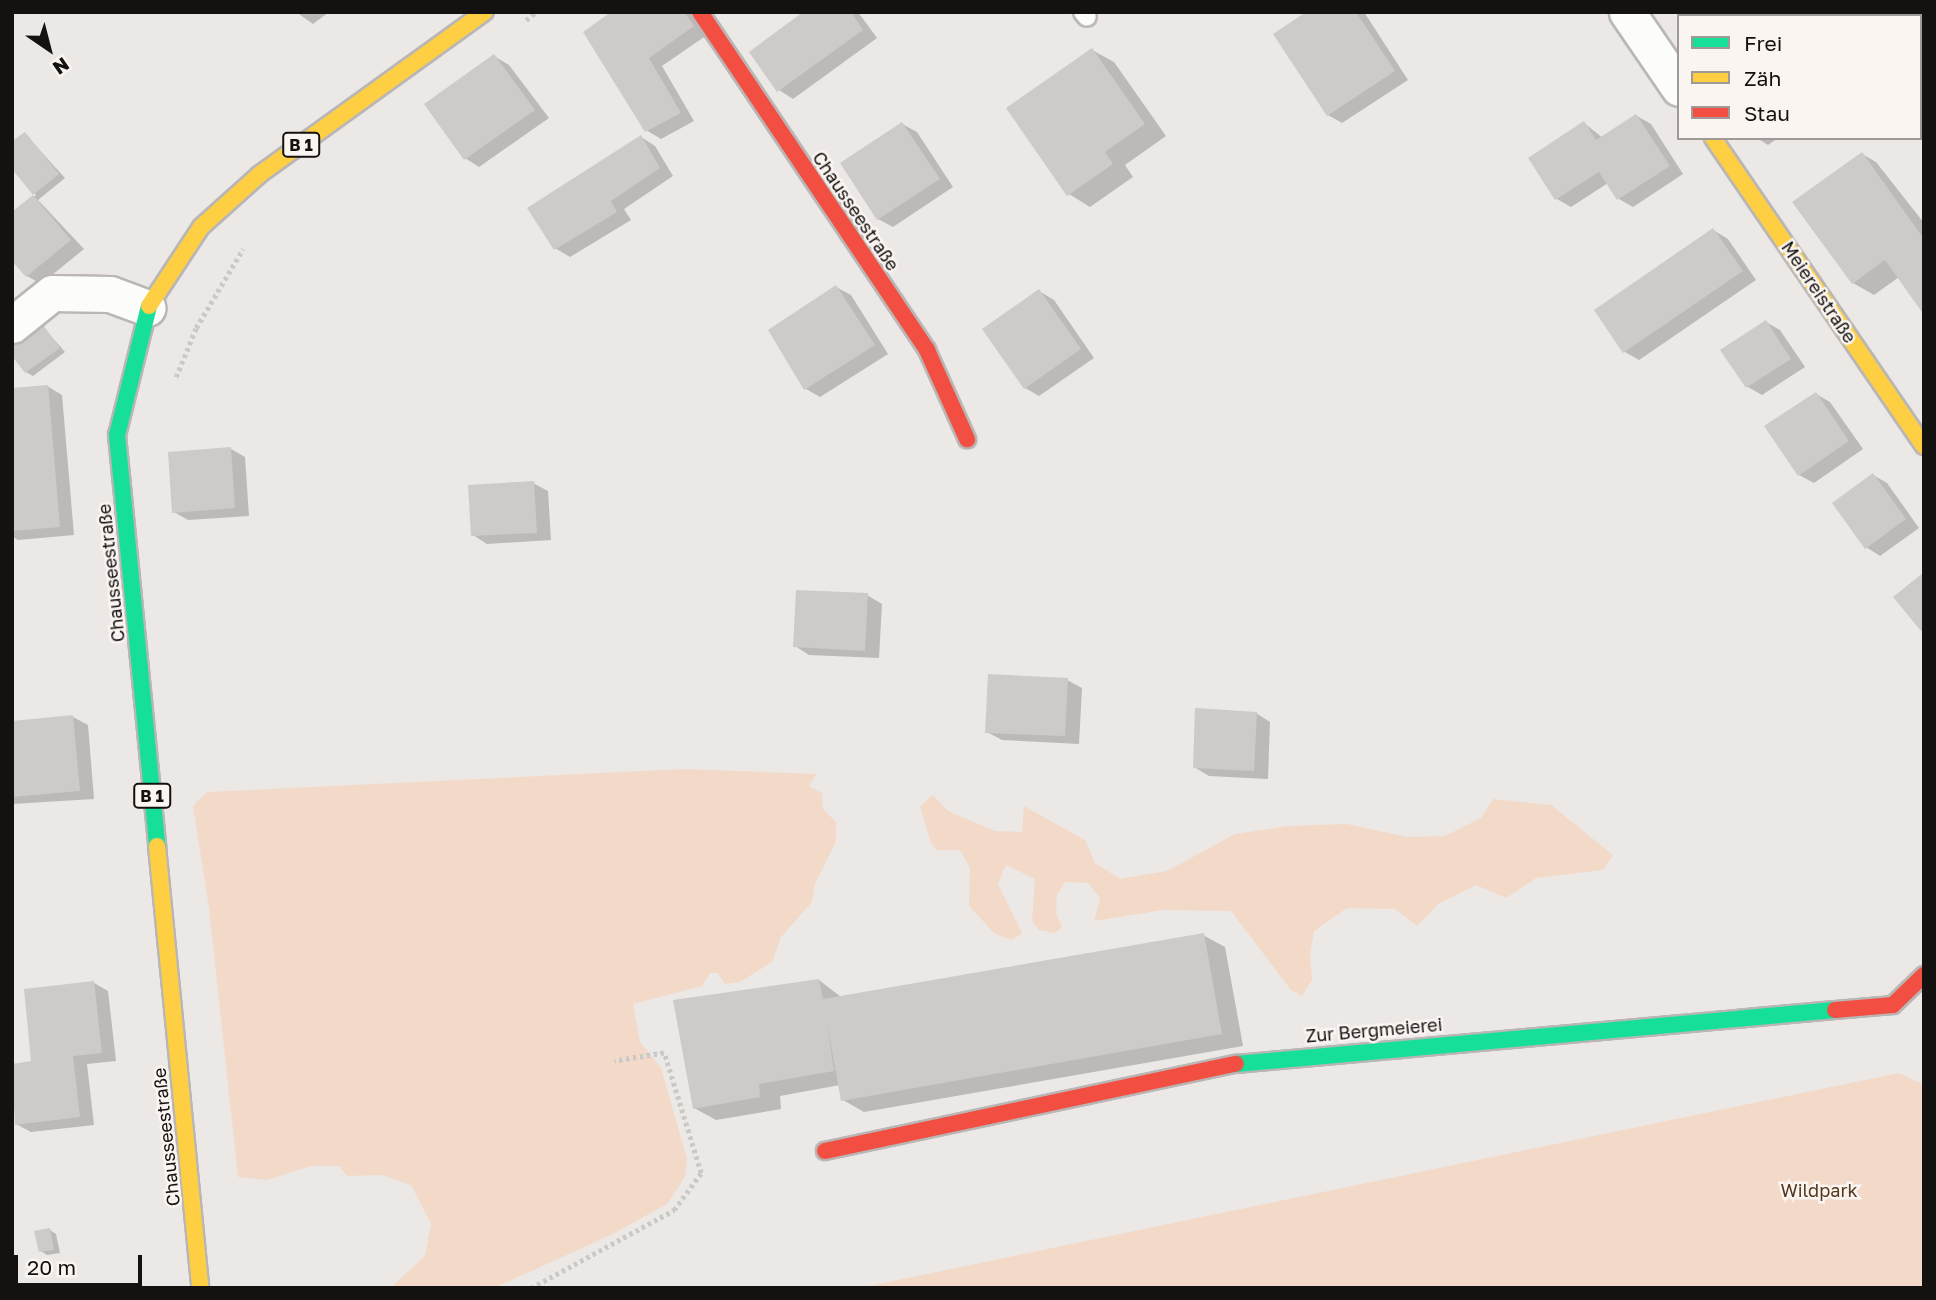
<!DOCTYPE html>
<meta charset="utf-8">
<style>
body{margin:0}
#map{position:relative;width:1936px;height:1300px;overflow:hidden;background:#ebe8e6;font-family:"Golos Text",sans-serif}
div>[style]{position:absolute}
.green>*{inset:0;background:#f3dac8}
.shadow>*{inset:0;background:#0003}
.building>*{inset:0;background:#cdcac9}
.path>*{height:4.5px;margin-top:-2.25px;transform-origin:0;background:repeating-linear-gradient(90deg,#c9c9c8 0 3.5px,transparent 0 7px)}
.roads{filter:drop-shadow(2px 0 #b9b7b6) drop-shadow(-2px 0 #b9b7b6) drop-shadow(0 2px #b9b7b6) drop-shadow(0 -2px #b9b7b6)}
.lane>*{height:18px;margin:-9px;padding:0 9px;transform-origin:9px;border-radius:9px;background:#fcfcfb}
.street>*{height:35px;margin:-17.5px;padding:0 17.5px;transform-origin:17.5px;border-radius:17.5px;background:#fcfcfb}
.fast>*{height:16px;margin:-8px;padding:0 8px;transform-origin:8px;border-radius:8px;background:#16e098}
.slow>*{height:16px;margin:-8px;padding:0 8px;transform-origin:8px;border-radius:8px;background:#ffcf43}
.jam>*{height:16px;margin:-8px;padding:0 8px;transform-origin:8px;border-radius:8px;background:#f24e42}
span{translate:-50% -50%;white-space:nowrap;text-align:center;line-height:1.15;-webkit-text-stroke:5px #fbf5f2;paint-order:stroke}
.shield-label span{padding:2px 5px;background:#fbf5f2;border:2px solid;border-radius:5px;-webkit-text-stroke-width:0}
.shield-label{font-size:16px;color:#141211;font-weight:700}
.street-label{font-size:18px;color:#141211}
.park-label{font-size:18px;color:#55371c}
.frame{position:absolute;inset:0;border:14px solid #141211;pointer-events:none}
.legend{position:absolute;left:1677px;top:14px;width:245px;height:126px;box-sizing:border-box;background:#fbf5f2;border:2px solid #9f9a98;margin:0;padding:9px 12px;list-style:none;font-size:21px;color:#141211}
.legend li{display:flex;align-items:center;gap:14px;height:35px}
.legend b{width:35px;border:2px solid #9f9a98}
.north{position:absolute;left:14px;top:14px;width:70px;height:70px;-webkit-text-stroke:5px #fbf5f2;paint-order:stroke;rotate:145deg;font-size:19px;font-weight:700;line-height:28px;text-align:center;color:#141211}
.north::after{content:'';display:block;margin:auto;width:24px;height:32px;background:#141211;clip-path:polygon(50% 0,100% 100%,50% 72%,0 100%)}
.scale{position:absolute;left:14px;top:1255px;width:128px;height:32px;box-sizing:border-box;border:4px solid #141211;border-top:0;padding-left:9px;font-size:21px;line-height:24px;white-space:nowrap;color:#141211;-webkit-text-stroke:5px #fbf5f2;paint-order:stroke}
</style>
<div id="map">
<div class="green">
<div style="clip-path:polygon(685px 769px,816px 774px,809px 786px,822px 793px,823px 809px,836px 822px,836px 841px,815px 884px,812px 902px,781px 937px,772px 962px,740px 982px,725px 984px,718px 973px,710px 973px,702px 986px,633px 1004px,640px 1042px,661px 1068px,687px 1159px,685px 1177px,667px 1204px,613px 1234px,494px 1288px,390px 1288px,425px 1256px,431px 1224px,411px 1185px,382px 1175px,347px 1176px,339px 1166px,311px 1166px,267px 1180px,238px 1177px,209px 908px,193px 806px,207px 792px)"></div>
<div style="clip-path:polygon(933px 795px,948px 811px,995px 831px,1022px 832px,1024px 806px,1085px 840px,1095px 863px,1120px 879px,1167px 871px,1235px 834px,1288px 826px,1347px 824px,1407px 837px,1445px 836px,1481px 818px,1493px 799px,1551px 805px,1613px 855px,1603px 870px,1536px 878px,1506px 898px,1476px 885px,1438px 904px,1417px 926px,1395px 909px,1347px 908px,1314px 931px,1310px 955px,1312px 980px,1302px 996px,1291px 990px,1231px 911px,1163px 910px,1094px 921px,1100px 898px,1088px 883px,1065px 882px,1057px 895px,1056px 913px,1062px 927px,1054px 933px,1039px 930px,1032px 921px,1035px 879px,1006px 865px,998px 884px,1022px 933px,1012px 940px,995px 934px,969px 906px,970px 868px,960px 850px,936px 850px,931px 843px,920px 806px)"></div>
<div style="clip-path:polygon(1899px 1073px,1924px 1085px,1924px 1288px,859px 1288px)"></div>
</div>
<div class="shadow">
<div style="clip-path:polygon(296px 12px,329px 12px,313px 24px)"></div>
<div style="clip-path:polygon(614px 12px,691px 12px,707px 35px,662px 66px,694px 121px,661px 139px,646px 130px)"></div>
<div style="clip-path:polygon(806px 12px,858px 12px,877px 38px,793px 99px,779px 90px)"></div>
<div style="clip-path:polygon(1309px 12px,1364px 12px,1408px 80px,1342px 123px,1328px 115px)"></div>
<div style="clip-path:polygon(1679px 12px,1767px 12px,1761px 16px)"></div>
<div style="clip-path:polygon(1092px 50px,1114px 62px,1166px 136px,1125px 165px,1133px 177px,1090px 207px,1069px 194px)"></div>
<div style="clip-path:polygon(494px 56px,509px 65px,549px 118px,479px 167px,465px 158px)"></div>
<div style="clip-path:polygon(1637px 116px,1651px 124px,1683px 174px,1633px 207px,1619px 199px,1608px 183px,1571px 207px,1557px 199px,1584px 123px,1603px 138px)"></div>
<div style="clip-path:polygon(902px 124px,917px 132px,953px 187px,893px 227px,878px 219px)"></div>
<div style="clip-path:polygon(25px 134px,65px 178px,38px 200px,84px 249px,41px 284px,27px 276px,12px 215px,36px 195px,12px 167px)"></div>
<div style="clip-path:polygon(641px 137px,655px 146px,673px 176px,624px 209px,631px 220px,570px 257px,555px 248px)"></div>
<div style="clip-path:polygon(1757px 138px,1778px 138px,1768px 145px)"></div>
<div style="clip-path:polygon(1862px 154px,1876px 162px,1924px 223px,1924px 312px,1899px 277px,1874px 295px,1853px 283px)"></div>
<div style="clip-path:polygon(1713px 230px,1728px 239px,1756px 280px,1639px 360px,1625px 352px,1596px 311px)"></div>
<div style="clip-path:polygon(836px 287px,851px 295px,888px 354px,820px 397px,806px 389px,770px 330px)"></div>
<div style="clip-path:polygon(1039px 291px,1054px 300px,1094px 358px,1039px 396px,1025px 388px)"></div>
<div style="clip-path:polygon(1766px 322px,1780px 330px,1805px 367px,1762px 395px,1748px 387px,1723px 350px)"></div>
<div style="clip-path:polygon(43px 327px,65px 352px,33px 376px,26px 372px)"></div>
<div style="clip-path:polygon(47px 386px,62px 395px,74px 535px,18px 540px,12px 536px,12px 390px)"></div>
<div style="clip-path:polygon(1816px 394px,1830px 402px,1863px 449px,1814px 483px,1799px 475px)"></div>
<div style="clip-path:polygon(231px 449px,245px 457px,249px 516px,188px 520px,174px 512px)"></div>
<div style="clip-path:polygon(1873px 475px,1887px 483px,1919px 528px,1880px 556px,1866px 547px)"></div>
<div style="clip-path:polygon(533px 483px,548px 491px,551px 540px,487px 544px,473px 535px)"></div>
<div style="clip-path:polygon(867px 595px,882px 604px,879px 658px,809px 655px,795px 646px)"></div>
<div style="clip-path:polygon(1067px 680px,1082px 688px,1079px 744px,1002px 740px,987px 732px)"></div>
<div style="clip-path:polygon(1256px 713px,1270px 722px,1268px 779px,1209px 776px,1194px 767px)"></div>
<div style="clip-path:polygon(73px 717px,88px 725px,94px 799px,12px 804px,12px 722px)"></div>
<div style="clip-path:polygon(1203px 935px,1225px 947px,1243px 1046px,864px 1112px,843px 1100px,840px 1085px,780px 1096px,781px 1109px,716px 1120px,694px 1108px,819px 980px,841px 997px)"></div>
<div style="clip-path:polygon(94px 983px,108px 991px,116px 1061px,87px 1064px,94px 1125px,31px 1132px,16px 1124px,12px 1066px,33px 1063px)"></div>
<div style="clip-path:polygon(50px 1230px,56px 1234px,60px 1253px,47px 1255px,41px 1251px)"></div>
</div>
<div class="building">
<div style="clip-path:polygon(611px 12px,684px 12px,694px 26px,649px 58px,681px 113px,645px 132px,583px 32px)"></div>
<div style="clip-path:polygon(803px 12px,851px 12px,863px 30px,777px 92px,749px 52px)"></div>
<div style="clip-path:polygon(1306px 12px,1356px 12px,1395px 71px,1327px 116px,1273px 34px)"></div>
<div style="clip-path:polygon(1677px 12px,1741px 12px,1735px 16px)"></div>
<div style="clip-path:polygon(1092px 48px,1145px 124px,1105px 152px,1113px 164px,1067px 196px,1006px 108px)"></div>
<div style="clip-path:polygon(494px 54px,535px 110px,464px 160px,424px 104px)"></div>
<div style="clip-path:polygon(1636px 114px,1670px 166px,1617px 200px,1599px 172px,1555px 200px,1528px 158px,1584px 121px,1596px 140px)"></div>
<div style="clip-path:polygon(902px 122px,940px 179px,877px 220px,840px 163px)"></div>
<div style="clip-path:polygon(25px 132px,59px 174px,33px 195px,71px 240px,26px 277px,12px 261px,12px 212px,33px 195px,12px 169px,12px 141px)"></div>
<div style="clip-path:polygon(641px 135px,660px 168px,611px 201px,617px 212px,554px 250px,527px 208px)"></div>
<div style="clip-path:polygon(1862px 152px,1924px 239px,1924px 315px,1885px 260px,1852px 284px,1792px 202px)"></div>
<div style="clip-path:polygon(1713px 228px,1743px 271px,1623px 353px,1594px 310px)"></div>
<div style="clip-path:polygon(836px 285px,875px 345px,804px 390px,768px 330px)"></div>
<div style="clip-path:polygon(1039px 289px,1081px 349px,1024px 389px,982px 329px)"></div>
<div style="clip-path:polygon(1766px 320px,1791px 359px,1746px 388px,1720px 350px)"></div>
<div style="clip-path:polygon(43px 325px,60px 348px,25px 373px,12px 356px,12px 347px)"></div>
<div style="clip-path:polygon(48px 385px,60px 527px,12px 531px,12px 388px)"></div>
<div style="clip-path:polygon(1816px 392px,1849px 441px,1798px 476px,1764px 426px)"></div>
<div style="clip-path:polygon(231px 447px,235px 508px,172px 513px,168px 452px)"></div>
<div style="clip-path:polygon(1873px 473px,1906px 519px,1865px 549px,1832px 503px)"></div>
<div style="clip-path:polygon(534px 481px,537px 533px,471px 536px,468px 485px)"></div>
<div style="clip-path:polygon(1924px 572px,1924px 629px,1921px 631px,1893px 597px)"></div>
<div style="clip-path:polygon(796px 590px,868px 593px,865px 651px,793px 647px)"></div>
<div style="clip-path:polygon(988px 674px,1068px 678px,1065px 736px,985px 733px)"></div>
<div style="clip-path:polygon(1195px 708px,1257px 712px,1254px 771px,1193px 768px)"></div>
<div style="clip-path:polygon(73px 715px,80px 791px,12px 797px,12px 721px)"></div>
<div style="clip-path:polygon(1204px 933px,1222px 1034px,841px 1101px,827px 1023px,834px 1071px,759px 1084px,760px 1097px,693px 1109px,673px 1000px,819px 979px,823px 999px)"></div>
<div style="clip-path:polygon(94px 981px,102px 1053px,73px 1056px,80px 1117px,15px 1125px,12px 1064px,31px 1061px,24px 989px)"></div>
<div style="clip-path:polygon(50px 1228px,54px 1250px,39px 1252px,34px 1231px)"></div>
</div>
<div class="path">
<div style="left:526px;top:20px;width:13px;rotate:-39deg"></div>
<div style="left:176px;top:377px;width:53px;rotate:-67.8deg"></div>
<div style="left:196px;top:328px;width:92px;rotate:-59.3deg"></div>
<div style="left:531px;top:1288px;width:163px;rotate:-28.6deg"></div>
<div style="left:674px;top:1210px;width:46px;rotate:-53.9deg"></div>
<div style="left:701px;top:1173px;width:126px;rotate:-107.1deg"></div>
<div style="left:664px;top:1053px;width:50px;rotate:170.7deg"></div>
</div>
<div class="roads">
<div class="lane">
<div style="left:1083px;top:12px;width:6px;rotate:51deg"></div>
</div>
<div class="street">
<div style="left:1627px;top:12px;width:92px;rotate:55.6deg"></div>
<div style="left:12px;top:325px;width:51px;rotate:-38.7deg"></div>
<div style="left:52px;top:293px;width:58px;rotate:1deg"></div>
<div style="left:110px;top:294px;width:40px;rotate:20.2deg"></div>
</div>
<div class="fast">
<div style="left:149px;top:306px;width:133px;rotate:103.9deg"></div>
<div style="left:117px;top:435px;width:413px;rotate:84.4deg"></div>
<div style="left:1236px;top:1064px;width:601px;rotate:-5.15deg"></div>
</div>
<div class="slow">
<div style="left:1713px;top:138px;width:373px;rotate:55.6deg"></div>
<div style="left:149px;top:306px;width:95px;rotate:-56.6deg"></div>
<div style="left:201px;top:227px;width:79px;rotate:-41.9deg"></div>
<div style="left:260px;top:174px;width:277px;rotate:-35.8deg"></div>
<div style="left:157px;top:846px;width:444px;rotate:84.4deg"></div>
</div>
<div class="jam">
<div style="left:700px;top:12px;width:407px;rotate:56.1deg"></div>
<div style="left:927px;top:350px;width:98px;rotate:65.8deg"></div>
<div style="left:1835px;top:1010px;width:58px;rotate:-4.9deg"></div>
<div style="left:1893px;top:1005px;width:43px;rotate:-44.1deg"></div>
<div style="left:825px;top:1151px;width:420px;rotate:-12deg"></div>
</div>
</div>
<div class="shield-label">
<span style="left:301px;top:145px">B 1</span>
<span style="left:152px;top:796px">B 1</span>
</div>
<div class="street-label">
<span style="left:856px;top:211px;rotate:56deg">Chausseestraße</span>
<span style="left:1819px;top:292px;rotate:56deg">Meiereistraße</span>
<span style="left:111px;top:573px;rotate:-96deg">Chausseestraße</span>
<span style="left:1374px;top:1030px;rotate:-5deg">Zur Bergmeierei</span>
<span style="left:166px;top:1137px;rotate:-96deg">Chausseestraße</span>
</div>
<div class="park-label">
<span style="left:1819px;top:1190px">Wildpark</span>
</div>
<div class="frame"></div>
<ul class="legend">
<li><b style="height:9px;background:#16e098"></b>Frei</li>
<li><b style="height:9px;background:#ffcf43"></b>Zäh</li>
<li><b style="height:9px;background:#f24e42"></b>Stau</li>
</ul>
<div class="north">N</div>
<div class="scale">20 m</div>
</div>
